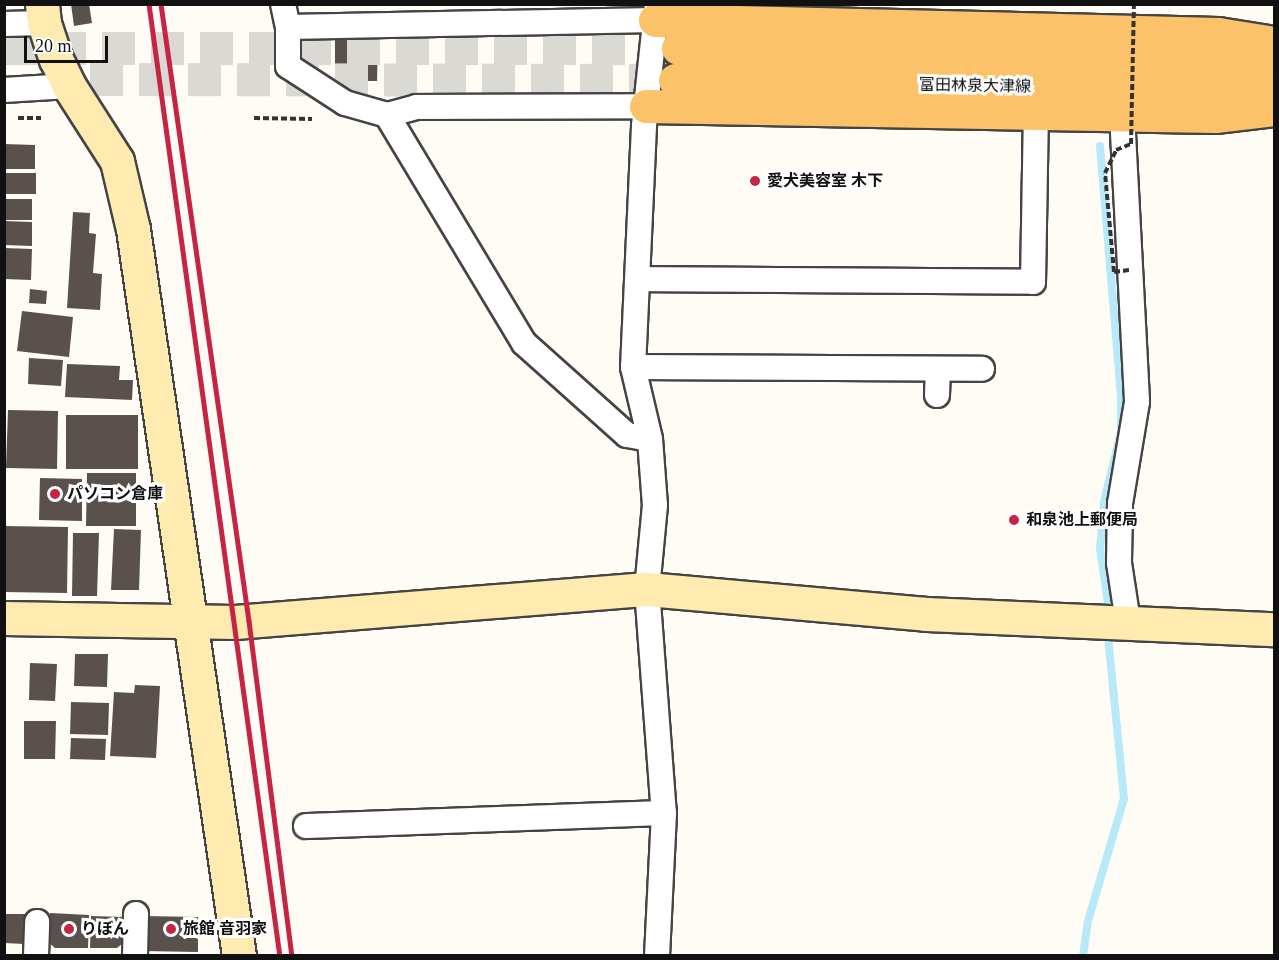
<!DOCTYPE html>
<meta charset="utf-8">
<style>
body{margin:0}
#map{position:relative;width:1279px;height:960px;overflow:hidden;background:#fffcf5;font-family:"Times New Roman","Noto Sans JP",serif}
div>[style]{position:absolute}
.stream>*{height:8px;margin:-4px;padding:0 4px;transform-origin:4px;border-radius:4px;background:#b8e9f8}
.building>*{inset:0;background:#5a504d}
.primary-tunnel>*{height:33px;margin-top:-16.5px;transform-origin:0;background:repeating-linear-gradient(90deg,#dbd9d3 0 33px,transparent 0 49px)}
.path>*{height:4px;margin-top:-2px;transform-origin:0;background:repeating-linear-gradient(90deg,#333 0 6px,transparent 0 9px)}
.roads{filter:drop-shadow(2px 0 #444) drop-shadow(-2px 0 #444) drop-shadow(0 2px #444) drop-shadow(0 -2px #444)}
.street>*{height:24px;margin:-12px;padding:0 12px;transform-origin:12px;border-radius:12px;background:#fff}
.secondary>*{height:33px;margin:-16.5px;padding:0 16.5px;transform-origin:16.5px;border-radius:16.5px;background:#ffebb0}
.primary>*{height:33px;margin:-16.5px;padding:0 16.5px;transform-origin:16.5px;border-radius:16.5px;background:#fbc269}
.rail>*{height:4.5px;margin:-2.25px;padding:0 2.25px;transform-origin:2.25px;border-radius:2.25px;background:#c62443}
.path-bridge>*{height:4px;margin-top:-2px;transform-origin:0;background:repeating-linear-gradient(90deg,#333 0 6px,transparent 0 9px)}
.dots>*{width:16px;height:16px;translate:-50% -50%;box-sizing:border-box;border:3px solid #fff;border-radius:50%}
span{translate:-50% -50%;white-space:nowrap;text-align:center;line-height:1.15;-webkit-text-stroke:6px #fff;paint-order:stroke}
.street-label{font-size:16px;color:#111}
.poi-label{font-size:16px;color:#111;font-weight:700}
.left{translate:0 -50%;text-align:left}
.frame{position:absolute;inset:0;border:6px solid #111;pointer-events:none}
.scale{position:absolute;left:24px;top:36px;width:84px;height:27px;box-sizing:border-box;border:3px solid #111;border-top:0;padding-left:8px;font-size:18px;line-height:21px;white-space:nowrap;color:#111;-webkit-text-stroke:4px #fff;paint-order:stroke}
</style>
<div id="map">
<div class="stream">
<div style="left:1100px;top:146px;width:252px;rotate:85.2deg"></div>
<div style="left:1121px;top:397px;width:35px;rotate:90deg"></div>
<div style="left:1121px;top:432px;width:72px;rotate:103.7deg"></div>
<div style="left:1104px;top:502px;width:47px;rotate:94.9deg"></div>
<div style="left:1100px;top:549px;width:55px;rotate:81.6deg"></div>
<div style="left:1083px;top:956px;width:35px;rotate:-82deg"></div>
<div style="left:1088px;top:921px;width:127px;rotate:-73.6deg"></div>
<div style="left:1124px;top:799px;width:163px;rotate:-95.6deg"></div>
</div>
<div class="building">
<div style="clip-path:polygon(71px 4px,89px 4px,92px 23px,74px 26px)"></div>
<div style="clip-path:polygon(335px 38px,378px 39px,377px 81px,335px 81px)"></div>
<div style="clip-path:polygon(4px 144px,35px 145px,35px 169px,4px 169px)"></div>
<div style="clip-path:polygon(4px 173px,36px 173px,36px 194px,4px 194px)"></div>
<div style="clip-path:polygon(4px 199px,32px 199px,32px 220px,4px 220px)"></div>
<div style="clip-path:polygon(73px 212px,90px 213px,89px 233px,96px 234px,93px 273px,102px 274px,100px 310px,67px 308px)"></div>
<div style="clip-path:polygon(4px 221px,32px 222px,32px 246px,4px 245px)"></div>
<div style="clip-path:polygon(4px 248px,32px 249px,31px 280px,4px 279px)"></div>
<div style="clip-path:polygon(30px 289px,47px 291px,46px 304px,29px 303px)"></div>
<div style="clip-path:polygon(22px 311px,73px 317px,69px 357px,17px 351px)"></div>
<div style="clip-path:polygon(29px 358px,63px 360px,61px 386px,28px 384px)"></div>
<div style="clip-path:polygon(67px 364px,120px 366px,119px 380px,133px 380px,132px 400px,65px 397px)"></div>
<div style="clip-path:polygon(8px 410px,58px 411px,57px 469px,6px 468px)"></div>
<div style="clip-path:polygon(66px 415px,138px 415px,138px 469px,66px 469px)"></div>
<div style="clip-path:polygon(87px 473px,136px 473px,136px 526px,86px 526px)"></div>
<div style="clip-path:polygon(40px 478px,82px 479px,82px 521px,39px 520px)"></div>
<div style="clip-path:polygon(4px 526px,68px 527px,67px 593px,4px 592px)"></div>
<div style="clip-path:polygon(114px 529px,141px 530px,139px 590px,111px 590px)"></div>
<div style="clip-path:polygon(73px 533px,99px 533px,97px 596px,72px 596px)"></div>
<div style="clip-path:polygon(75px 654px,108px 654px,107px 687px,74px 686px)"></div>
<div style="clip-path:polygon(30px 663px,57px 664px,55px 701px,29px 700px)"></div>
<div style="clip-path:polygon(135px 685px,160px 686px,156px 758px,110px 756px,114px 692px,134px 693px)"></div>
<div style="clip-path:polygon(71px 702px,109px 703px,108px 735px,70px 734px)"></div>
<div style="clip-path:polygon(24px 721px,56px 721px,55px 759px,24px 759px)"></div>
<div style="clip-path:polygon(71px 738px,106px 739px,105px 760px,70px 759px)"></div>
<div style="clip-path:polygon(50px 913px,89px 915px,88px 948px,55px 948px,48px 942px)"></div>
<div style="clip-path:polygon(4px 914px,26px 914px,25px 944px,4px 943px)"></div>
<div style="clip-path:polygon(91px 916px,124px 917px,123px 943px,117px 948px,90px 948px)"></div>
<div style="clip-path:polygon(144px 916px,198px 917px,198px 952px,143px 951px)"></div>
</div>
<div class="primary-tunnel">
<div style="left:4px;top:48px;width:674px"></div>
<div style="left:41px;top:79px;width:634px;rotate:0.09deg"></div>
</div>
<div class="path">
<div style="left:18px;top:118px;width:23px"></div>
<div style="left:254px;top:118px;width:58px;rotate:1deg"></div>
</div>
<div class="roads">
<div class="street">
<div style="left:283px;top:4px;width:24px;rotate:78deg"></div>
<div style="left:288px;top:27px;width:39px;rotate:90deg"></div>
<div style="left:288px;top:66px;width:68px;rotate:33deg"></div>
<div style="left:345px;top:103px;width:44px;rotate:15.9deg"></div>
<div style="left:387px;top:115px;width:266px;rotate:59deg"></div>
<div style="left:524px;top:343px;width:138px;rotate:41.8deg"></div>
<div style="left:627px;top:435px;width:23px;rotate:10deg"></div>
<div style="left:657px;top:4px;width:123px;rotate:96.1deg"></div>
<div style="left:644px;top:126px;width:241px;rotate:92.6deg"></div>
<div style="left:633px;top:367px;width:74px;rotate:76.7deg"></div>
<div style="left:650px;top:439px;width:66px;rotate:85.7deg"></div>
<div style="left:655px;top:505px;width:84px;rotate:95.4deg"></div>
<div style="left:647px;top:589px;width:225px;rotate:85.7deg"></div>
<div style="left:664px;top:813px;width:143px;rotate:92.8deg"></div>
<div style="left:4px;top:24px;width:40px;rotate:-1.4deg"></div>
<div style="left:288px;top:27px;width:367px;rotate:-1.1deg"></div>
<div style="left:4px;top:90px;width:65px;rotate:-3.5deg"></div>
<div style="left:1122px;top:114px;width:288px;rotate:87deg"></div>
<div style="left:1137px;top:402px;width:103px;rotate:99.5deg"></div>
<div style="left:1120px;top:504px;width:59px;rotate:91deg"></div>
<div style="left:1119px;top:563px;width:60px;rotate:81.3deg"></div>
<div style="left:387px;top:115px;width:30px;rotate:-15deg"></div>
<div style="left:416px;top:107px;width:230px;rotate:-0.2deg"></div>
<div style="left:638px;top:279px;width:395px;rotate:0.4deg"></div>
<div style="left:1033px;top:282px;width:171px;rotate:-89deg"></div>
<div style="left:633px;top:367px;width:349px;rotate:0.3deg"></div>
<div style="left:937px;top:395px;width:26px;rotate:-88deg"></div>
<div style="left:306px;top:826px;width:358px;rotate:-2.1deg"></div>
<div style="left:36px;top:956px;width:34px;rotate:-88deg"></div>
<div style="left:135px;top:956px;width:42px;rotate:-88.6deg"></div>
</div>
<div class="secondary">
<div style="left:42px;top:4px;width:19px;rotate:84deg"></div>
<div style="left:44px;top:23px;width:38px;rotate:72deg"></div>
<div style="left:56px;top:59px;width:30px;rotate:64deg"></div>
<div style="left:69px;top:86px;width:89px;rotate:57.4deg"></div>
<div style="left:117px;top:161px;width:70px;rotate:76.8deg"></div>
<div style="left:133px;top:229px;width:735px;rotate:81.7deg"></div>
<div style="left:4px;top:618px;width:231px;rotate:1deg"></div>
<div style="left:235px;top:622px;width:413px;rotate:-4.6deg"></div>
<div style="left:647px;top:589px;width:280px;rotate:5.1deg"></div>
<div style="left:926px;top:614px;width:348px;rotate:2.5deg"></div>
</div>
<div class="primary">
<div style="left:655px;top:20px;width:563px;rotate:1.42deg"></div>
<div style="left:1218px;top:34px;width:57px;rotate:9.1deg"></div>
<div style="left:678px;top:48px;width:592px;rotate:1.16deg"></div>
<div style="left:675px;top:80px;width:595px;rotate:1.16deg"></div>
<div style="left:646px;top:106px;width:569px;rotate:1.01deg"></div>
<div style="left:1215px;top:116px;width:59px;rotate:-6.8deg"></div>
</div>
</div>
<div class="rail">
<div style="left:149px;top:4px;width:961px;rotate:82.17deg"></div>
<div style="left:161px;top:4px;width:623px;rotate:81.88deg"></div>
<div style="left:249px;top:621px;width:338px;rotate:82.7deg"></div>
</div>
<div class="path-bridge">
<div style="left:1129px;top:270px;width:15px;rotate:172deg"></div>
<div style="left:1114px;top:272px;width:99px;rotate:-95.2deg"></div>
<div style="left:1105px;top:173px;width:25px;rotate:-64deg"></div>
<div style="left:1116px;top:150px;width:16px;rotate:-22deg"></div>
<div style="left:1131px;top:144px;width:140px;rotate:-88.8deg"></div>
</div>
<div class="dots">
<div style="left:755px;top:181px;background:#c62443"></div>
<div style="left:55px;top:494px;background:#c62443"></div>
<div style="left:1014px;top:520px;background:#c62443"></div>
<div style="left:69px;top:929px;background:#c62443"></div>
<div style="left:171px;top:929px;background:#c62443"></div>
</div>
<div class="street-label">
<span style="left:975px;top:86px;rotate:1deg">富田林泉大津線</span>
</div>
<div class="poi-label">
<span class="left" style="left:767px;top:181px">愛犬美容室 木下</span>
<span class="left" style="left:67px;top:494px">パソコン倉庫</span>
<span class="left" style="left:1026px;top:520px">和泉池上郵便局</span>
<span class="left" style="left:81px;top:929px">りぼん</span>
<span class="left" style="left:183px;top:929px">旅館 音羽家</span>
</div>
<div class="frame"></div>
<div class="scale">20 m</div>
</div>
